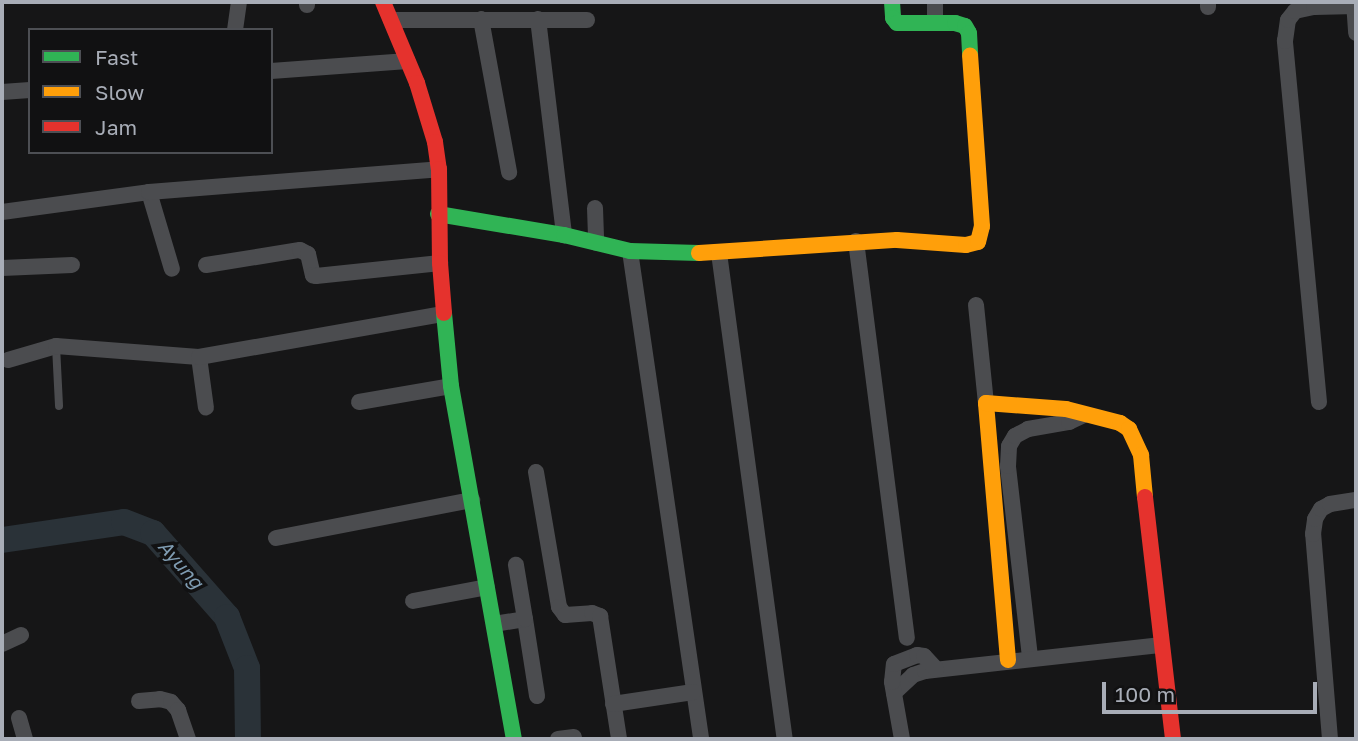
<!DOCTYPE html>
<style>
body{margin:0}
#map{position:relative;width:1358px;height:741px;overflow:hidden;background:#161617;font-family:"Golos Text",sans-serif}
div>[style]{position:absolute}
.river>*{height:26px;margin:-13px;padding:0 13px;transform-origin:13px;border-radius:13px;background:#2a3238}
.lane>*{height:8px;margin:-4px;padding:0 4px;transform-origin:4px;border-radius:4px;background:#4b4c4f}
.street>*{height:16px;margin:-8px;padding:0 8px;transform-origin:8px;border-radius:8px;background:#4b4c4f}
.fast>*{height:16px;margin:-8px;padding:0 8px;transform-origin:8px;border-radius:8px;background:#30b455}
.slow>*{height:16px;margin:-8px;padding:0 8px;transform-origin:8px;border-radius:8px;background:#ff9f0a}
.jam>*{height:16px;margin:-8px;padding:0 8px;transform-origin:8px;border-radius:8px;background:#e5322d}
span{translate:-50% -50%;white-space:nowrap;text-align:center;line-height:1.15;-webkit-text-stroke:7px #111112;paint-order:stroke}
.water-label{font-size:19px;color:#7f9cb2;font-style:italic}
.frame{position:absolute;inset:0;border:4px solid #a8adb7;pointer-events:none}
.legend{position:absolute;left:28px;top:28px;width:245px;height:126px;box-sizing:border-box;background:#111112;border:2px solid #4d4f54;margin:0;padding:9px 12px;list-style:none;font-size:21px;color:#a8adb7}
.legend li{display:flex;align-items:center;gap:14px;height:35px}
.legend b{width:35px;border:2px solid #4d4f54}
.scale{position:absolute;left:1102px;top:682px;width:215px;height:32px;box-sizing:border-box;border:4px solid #a8adb7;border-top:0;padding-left:9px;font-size:21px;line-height:24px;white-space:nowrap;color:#a8adb7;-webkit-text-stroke:5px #111112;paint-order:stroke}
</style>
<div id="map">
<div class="river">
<div style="left:2px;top:540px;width:123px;rotate:-8.4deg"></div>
<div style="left:124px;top:522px;width:31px;rotate:21deg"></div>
<div style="left:153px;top:533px;width:112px;rotate:48.6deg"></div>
<div style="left:227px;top:617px;width:55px;rotate:68.6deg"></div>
<div style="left:247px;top:668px;width:71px;rotate:89.2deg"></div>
</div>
<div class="lane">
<div style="left:56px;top:346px;width:60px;rotate:87.1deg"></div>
</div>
<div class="street">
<div style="left:935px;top:2px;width:21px;rotate:90deg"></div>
<div style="left:1208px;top:2px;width:5px;rotate:90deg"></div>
<div style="left:1354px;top:2px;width:31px;rotate:86deg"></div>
<div style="left:307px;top:5px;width:3px;rotate:-90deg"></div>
<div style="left:481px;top:19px;width:156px;rotate:79.6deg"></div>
<div style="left:538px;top:19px;width:218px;rotate:83.1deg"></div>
<div style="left:391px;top:20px;width:196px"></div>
<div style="left:235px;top:30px;width:28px;rotate:-82deg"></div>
<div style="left:271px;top:71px;width:137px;rotate:-4.2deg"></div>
<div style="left:2px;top:92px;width:28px;rotate:-4deg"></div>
<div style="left:149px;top:192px;width:80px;rotate:73.4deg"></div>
<div style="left:595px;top:208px;width:35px;rotate:88deg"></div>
<div style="left:2px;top:212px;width:148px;rotate:-7.7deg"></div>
<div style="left:149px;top:192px;width:291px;rotate:-4.5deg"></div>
<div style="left:856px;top:241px;width:400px;rotate:82.7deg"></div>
<div style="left:630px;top:251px;width:493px;rotate:81.7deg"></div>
<div style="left:719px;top:253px;width:490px;rotate:82.3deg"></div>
<div style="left:206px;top:265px;width:95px;rotate:-9.1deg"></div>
<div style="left:300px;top:250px;width:9px;rotate:27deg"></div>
<div style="left:308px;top:254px;width:22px;rotate:77deg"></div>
<div style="left:313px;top:275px;width:3px;rotate:18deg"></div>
<div style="left:316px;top:276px;width:125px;rotate:-6deg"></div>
<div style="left:2px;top:268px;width:70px;rotate:-2.5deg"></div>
<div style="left:976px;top:305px;width:99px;rotate:84.2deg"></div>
<div style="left:199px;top:357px;width:51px;rotate:82.2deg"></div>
<div style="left:8px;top:360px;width:50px;rotate:-16.3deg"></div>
<div style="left:56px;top:346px;width:143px;rotate:4.4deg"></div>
<div style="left:199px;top:357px;width:248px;rotate:-10deg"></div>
<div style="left:359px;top:402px;width:93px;rotate:-9.9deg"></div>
<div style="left:1319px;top:402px;width:363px;rotate:-95.4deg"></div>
<div style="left:1285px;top:41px;width:21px;rotate:-82deg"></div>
<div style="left:1288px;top:20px;width:11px;rotate:-52deg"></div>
<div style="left:1295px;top:11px;width:19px;rotate:-12deg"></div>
<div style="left:1314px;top:7px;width:42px;rotate:-1.4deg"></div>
<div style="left:536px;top:472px;width:137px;rotate:80.3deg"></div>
<div style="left:559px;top:607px;width:10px;rotate:53deg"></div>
<div style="left:565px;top:615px;width:27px;rotate:-4deg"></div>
<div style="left:592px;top:613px;width:9px;rotate:21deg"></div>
<div style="left:600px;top:616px;width:124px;rotate:81.2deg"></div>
<div style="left:276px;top:538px;width:200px;rotate:-11deg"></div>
<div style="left:413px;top:601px;width:75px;rotate:-10.7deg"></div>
<div style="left:525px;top:619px;width:78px;rotate:81.1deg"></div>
<div style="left:494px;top:624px;width:31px;rotate:-9deg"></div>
<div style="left:525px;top:619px;width:55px;rotate:-99.5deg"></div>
<div style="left:2px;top:644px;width:21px;rotate:-25deg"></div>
<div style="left:1030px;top:657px;width:192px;rotate:-96.6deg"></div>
<div style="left:1008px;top:466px;width:20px;rotate:-87deg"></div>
<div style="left:1009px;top:446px;width:12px;rotate:-59deg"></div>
<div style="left:1015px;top:436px;width:15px;rotate:-28deg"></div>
<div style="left:1028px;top:429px;width:42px;rotate:-9.7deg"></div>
<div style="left:1069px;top:422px;width:17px;rotate:-25deg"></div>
<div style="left:894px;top:693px;width:26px;rotate:-43deg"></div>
<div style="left:913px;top:675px;width:13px;rotate:-18deg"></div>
<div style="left:925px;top:671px;width:236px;rotate:-6.3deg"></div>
<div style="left:139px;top:701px;width:21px;rotate:-5deg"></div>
<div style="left:160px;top:699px;width:11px;rotate:15deg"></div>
<div style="left:171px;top:702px;width:11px;rotate:49deg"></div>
<div style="left:178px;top:710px;width:31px;rotate:71deg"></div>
<div style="left:613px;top:704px;width:81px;rotate:-8.5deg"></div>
<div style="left:19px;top:718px;width:22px;rotate:74deg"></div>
<div style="left:558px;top:739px;width:16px;rotate:-7deg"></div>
<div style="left:902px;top:739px;width:58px;rotate:-100deg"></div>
<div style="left:892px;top:682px;width:18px;rotate:-84deg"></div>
<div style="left:894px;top:664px;width:25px;rotate:-21deg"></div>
<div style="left:917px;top:655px;width:7px;rotate:8deg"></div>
<div style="left:924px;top:656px;width:18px;rotate:47deg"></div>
<div style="left:1330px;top:739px;width:206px;rotate:-94.7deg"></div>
<div style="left:1313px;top:534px;width:15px;rotate:-82deg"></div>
<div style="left:1315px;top:519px;width:12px;rotate:-59deg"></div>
<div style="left:1321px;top:509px;width:10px;rotate:-29deg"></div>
<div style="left:1330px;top:504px;width:26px;rotate:-9deg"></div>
</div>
<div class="fast">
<div style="left:892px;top:2px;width:16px;rotate:86deg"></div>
<div style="left:893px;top:18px;width:6px;rotate:51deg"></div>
<div style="left:897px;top:23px;width:58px"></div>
<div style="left:955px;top:23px;width:10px;rotate:17deg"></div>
<div style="left:965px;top:26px;width:8px;rotate:60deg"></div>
<div style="left:969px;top:33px;width:22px;rotate:87deg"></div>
<div style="left:438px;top:214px;width:128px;rotate:9.5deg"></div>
<div style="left:564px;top:235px;width:68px;rotate:13.6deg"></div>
<div style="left:630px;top:251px;width:69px;rotate:1.7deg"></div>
<div style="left:444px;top:313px;width:73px;rotate:84.5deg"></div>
<div style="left:451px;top:386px;width:359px;rotate:79.9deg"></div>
</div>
<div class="slow">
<div style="left:699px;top:253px;width:198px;rotate:-3.8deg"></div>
<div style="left:897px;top:240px;width:69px;rotate:4.1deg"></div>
<div style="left:966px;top:245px;width:12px;rotate:-14deg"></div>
<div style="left:978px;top:242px;width:16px;rotate:-76deg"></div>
<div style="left:982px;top:226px;width:171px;rotate:-94deg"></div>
<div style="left:1008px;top:660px;width:258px;rotate:-94.9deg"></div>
<div style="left:986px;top:403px;width:80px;rotate:4.3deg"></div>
<div style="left:1066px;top:409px;width:56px;rotate:14.5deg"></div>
<div style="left:1120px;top:423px;width:11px;rotate:34deg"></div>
<div style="left:1129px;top:429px;width:29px;rotate:65deg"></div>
<div style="left:1141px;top:455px;width:42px;rotate:84.6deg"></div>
</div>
<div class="jam">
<div style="left:383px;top:2px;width:88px;rotate:67.2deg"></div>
<div style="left:417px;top:83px;width:62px;rotate:73deg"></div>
<div style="left:435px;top:142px;width:27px;rotate:82deg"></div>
<div style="left:439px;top:169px;width:94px;rotate:89.4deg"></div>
<div style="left:440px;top:263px;width:50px;rotate:85.4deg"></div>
<div style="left:1145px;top:497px;width:244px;rotate:83.4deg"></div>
</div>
<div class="water-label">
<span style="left:181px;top:564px;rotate:49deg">Ayung</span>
</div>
<div class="frame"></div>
<ul class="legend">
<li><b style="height:9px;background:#30b455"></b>Fast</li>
<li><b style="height:9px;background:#ff9f0a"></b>Slow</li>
<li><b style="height:9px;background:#e5322d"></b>Jam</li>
</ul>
<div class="scale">100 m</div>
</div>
